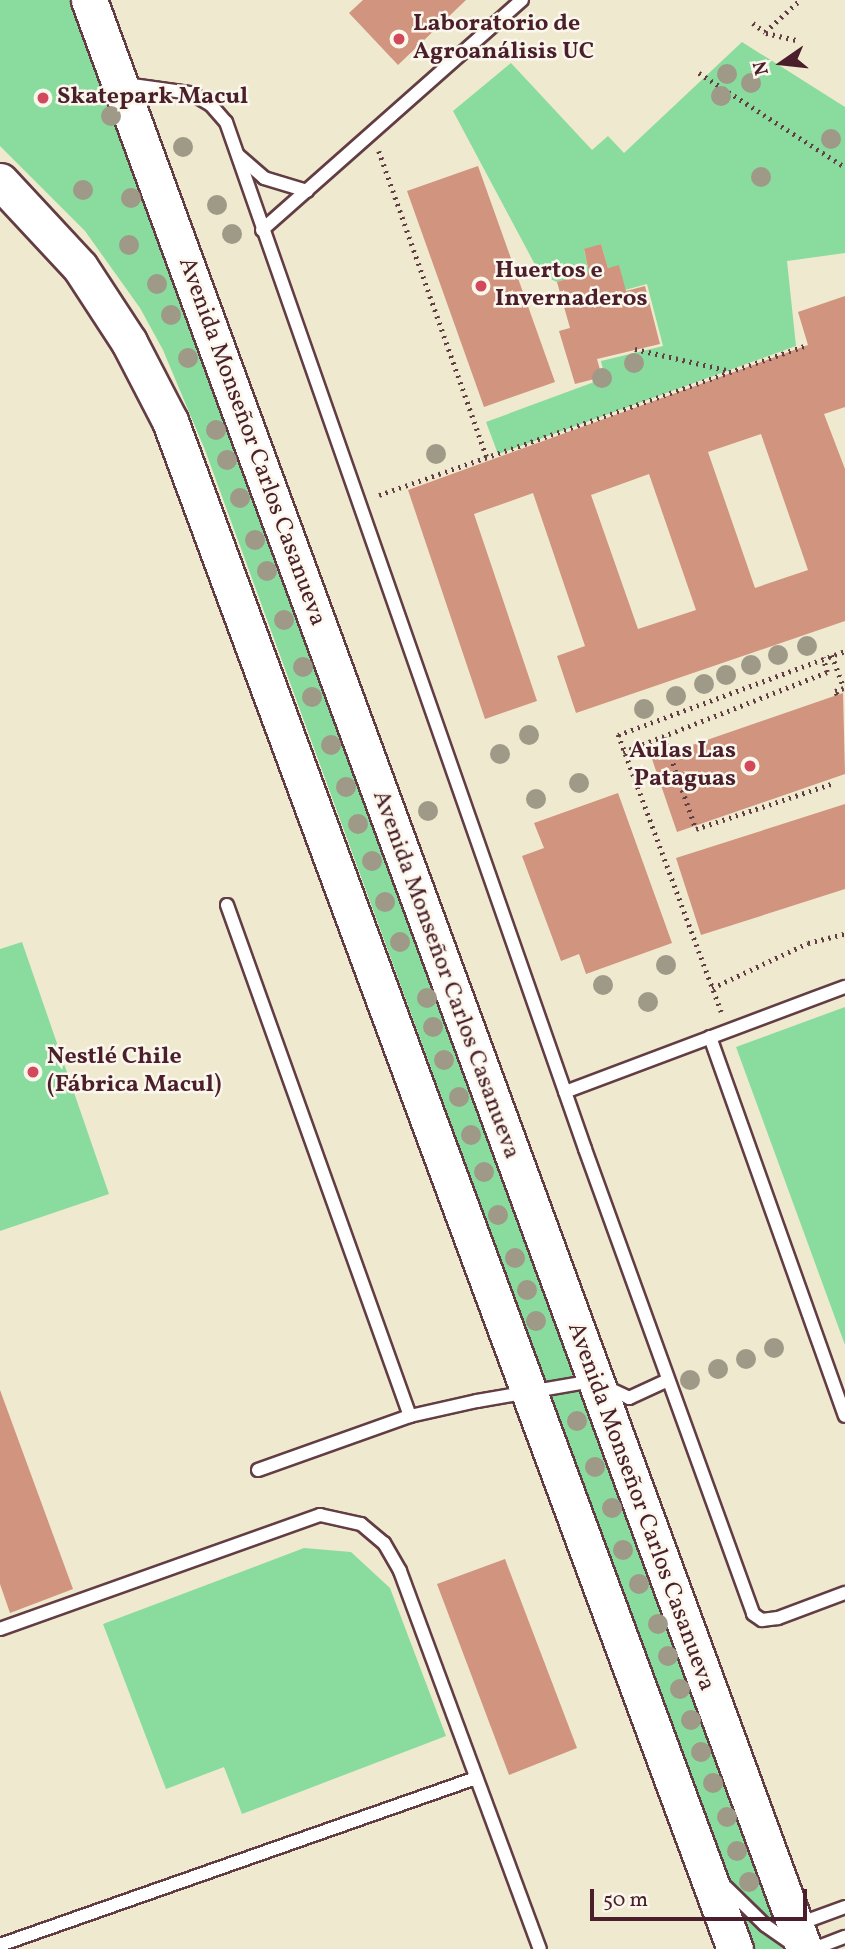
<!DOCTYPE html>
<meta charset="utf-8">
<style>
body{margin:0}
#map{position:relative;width:845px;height:1949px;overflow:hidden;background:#efe9cf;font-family:Vollkorn,serif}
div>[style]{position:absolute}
.green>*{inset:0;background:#89dc9e}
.building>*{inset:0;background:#d1947e}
.path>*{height:4.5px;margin-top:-2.25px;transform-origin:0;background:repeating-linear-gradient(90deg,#633d44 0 2px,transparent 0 7px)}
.roads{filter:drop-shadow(2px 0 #633d44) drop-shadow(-2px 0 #633d44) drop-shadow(0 2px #633d44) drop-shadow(0 -2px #633d44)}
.service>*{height:12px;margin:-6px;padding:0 6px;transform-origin:6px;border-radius:6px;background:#fff}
.secondary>*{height:35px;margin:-17.5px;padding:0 17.5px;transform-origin:17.5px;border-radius:17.5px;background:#fff}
.trees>*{width:20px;height:20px;margin:-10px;border-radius:50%;background:#9f9988}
.dots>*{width:19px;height:19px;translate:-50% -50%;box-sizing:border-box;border:4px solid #fbf7ec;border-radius:50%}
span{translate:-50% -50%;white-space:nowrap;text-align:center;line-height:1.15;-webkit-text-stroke:5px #fbf7ec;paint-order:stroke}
.poi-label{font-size:24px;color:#4a1f2b;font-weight:700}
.left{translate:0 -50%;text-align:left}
.right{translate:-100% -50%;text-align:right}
.street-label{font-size:24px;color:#4a1f2b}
.north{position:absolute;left:747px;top:28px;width:70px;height:70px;-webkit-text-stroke:5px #fbf7ec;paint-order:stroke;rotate:256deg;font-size:19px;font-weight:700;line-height:28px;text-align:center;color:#4a1f2b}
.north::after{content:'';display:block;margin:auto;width:24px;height:32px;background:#4a1f2b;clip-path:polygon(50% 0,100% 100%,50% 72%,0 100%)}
.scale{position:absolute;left:590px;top:1889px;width:217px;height:32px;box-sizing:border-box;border:4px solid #4a1f2b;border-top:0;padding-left:9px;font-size:21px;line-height:24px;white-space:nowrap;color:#4a1f2b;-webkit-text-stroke:5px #fbf7ec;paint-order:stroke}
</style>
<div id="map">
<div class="green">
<div style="clip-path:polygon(0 0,78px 0,787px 1949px,753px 1949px,205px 450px,163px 350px,140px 308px,85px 231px,0 146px)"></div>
<div style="clip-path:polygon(742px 42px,845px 107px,845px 253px,787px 261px,796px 346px,498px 454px,486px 422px,605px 378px,601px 361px,663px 346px,647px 284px,625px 290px,619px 266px,608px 268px,601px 244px,584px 250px,589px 272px,557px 282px,540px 274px,453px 111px,511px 63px,592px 150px,608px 136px,624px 153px)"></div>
<div style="clip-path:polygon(22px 942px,109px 1194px,0 1231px,0 949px)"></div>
<div style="clip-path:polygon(845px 1007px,845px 1345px,736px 1047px)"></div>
<div style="clip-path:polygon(304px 1548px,351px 1552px,390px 1588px,446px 1736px,242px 1814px,224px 1767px,166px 1789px,103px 1624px)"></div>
</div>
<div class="building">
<div style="clip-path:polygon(363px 0,466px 0,398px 65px,349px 13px)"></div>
<div style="clip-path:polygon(478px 166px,555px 382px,484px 407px,407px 191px)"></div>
<div style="clip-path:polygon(601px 244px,608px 268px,619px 265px,626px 291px,645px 286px,660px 344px,597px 359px,602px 377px,575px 384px,559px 331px,570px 328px,557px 282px,589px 272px,584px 249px)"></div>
<div style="clip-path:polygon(evenodd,845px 296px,845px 407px,824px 414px,845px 469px,845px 621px,576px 713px,557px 656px,585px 646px,533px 493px,474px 514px,537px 701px,485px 719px,408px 490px,808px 345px,798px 312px,845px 296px,761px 434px,808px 570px,755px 588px,708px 452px,761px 434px,845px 296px,649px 474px,696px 610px,638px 629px,591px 495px,649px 474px)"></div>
<div style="clip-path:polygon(843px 693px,845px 774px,677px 832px,652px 759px)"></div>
<div style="clip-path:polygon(618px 793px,672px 943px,586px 974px,579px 954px,561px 961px,522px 856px,544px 848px,534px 823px)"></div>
<div style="clip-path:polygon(845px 804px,845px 889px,701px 935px,676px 858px)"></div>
<div style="clip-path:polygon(0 1390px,73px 1589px,10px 1613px,0 1584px)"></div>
<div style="clip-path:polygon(505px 1559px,577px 1748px,509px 1775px,437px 1584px)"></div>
</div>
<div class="path">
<div style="left:753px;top:23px;width:15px;rotate:37deg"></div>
<div style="left:765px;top:32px;width:47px;rotate:-42.4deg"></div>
<div style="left:766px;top:33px;width:31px;rotate:13deg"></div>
<div style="left:699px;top:73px;width:174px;rotate:32.8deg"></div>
<div style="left:379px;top:151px;width:324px;rotate:70.6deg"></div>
<div style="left:635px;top:349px;width:98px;rotate:13deg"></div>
<div style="left:379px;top:495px;width:454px;rotate:-19.3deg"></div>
<div style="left:832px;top:655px;width:35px;rotate:70deg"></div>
<div style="left:837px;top:695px;width:4px;rotate:-117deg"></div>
<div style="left:835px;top:691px;width:9px;rotate:-18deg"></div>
<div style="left:664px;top:737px;width:97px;rotate:70.8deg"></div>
<div style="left:696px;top:829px;width:145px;rotate:-18.4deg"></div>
<div style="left:623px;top:752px;width:219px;rotate:-21.4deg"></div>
<div style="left:827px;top:672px;width:15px;rotate:-106deg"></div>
<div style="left:712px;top:988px;width:106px;rotate:-25.1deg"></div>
<div style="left:808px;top:943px;width:38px;rotate:-14deg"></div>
<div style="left:721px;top:1012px;width:296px;rotate:-110.4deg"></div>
<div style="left:618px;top:735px;width:242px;rotate:-20.3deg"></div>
</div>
<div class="roads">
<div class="service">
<div style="left:125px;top:84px;width:67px;rotate:7.8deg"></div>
<div style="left:191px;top:93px;width:23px;rotate:31deg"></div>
<div style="left:211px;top:105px;width:23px;rotate:49deg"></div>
<div style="left:226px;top:122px;width:1088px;rotate:70.73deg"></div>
<div style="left:585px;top:1149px;width:494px;rotate:70.1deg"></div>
<div style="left:753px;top:1614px;width:11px;rotate:34deg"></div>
<div style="left:762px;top:1620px;width:16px;rotate:-7deg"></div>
<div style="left:778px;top:1618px;width:72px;rotate:-20.5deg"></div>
<div style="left:238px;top:155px;width:35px;rotate:41deg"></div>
<div style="left:264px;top:178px;width:45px;rotate:16.8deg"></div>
<div style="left:262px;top:230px;width:347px;rotate:-41.5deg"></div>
<div style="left:227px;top:905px;width:543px;rotate:70.3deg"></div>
<div style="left:710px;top:1037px;width:402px;rotate:70.4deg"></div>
<div style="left:565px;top:1092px;width:299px;rotate:-20.6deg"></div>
<div style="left:258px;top:1470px;width:161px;rotate:-19.6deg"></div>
<div style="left:410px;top:1416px;width:69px;rotate:-12.6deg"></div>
<div style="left:477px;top:1401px;width:118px;rotate:-9.8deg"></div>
<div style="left:593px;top:1381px;width:40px;rotate:25deg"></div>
<div style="left:629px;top:1398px;width:43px;rotate:-24.8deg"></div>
<div style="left:0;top:1629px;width:340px;rotate:-19.6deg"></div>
<div style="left:320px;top:1515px;width:42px;rotate:12.4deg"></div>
<div style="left:361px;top:1524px;width:30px;rotate:40deg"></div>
<div style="left:384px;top:1543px;width:32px;rotate:60deg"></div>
<div style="left:400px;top:1571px;width:403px;rotate:69.7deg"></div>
<div style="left:726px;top:1887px;width:54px;rotate:44.3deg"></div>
<div style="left:765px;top:1925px;width:35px;rotate:35deg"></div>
<div style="left:796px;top:1925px;width:52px;rotate:-20.2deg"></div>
<div style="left:0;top:1945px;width:504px;rotate:-19.33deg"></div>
<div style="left:813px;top:1949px;width:34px;rotate:-21deg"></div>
</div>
<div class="secondary">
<div style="left:89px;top:0;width:2076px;rotate:69.85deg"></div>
<div style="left:0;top:181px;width:117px;rotate:47.1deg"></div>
<div style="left:80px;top:267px;width:90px;rotate:56.8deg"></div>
<div style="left:129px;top:342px;width:89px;rotate:62.6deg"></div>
<div style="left:170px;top:421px;width:1629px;rotate:69.71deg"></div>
</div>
</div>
<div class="trees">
<div style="left:727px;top:74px"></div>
<div style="left:751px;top:83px"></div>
<div style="left:721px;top:96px"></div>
<div style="left:111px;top:116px"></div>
<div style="left:831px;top:139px"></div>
<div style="left:183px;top:147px"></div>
<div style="left:761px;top:177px"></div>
<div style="left:83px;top:190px"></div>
<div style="left:131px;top:198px"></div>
<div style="left:217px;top:205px"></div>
<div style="left:232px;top:234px"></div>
<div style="left:129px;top:245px"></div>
<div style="left:157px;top:284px"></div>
<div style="left:171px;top:315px"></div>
<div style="left:188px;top:358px"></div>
<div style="left:634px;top:363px"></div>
<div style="left:602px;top:378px"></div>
<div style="left:216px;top:430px"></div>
<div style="left:436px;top:454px"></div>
<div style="left:227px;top:460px"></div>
<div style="left:240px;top:498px"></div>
<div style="left:255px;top:540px"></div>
<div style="left:267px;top:571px"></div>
<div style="left:284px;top:620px"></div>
<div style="left:807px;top:646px"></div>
<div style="left:778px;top:655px"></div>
<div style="left:751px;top:665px"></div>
<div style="left:303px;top:667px"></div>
<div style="left:726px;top:675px"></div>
<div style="left:704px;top:684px"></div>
<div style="left:676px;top:696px"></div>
<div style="left:312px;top:697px"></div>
<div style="left:644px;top:709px"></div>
<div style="left:529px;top:735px"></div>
<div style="left:331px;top:745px"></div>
<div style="left:500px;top:754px"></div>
<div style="left:579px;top:783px"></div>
<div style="left:346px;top:787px"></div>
<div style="left:536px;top:799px"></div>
<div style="left:428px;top:811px"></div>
<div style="left:358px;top:824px"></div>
<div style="left:372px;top:861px"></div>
<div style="left:385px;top:902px"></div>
<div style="left:400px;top:942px"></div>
<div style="left:666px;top:965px"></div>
<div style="left:603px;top:985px"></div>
<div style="left:427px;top:998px"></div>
<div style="left:648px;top:1002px"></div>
<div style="left:433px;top:1027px"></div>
<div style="left:444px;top:1060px"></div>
<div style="left:459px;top:1097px"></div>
<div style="left:471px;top:1135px"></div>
<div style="left:484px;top:1172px"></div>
<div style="left:498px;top:1215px"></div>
<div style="left:515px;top:1258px"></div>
<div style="left:527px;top:1290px"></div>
<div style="left:536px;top:1321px"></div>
<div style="left:774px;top:1348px"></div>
<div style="left:746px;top:1359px"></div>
<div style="left:718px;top:1369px"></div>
<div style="left:690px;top:1380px"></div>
<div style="left:577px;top:1421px"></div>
<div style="left:595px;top:1467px"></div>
<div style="left:612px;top:1508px"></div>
<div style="left:623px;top:1550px"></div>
<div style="left:639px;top:1584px"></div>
<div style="left:658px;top:1624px"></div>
<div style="left:668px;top:1656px"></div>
<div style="left:680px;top:1689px"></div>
<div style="left:691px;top:1720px"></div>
<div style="left:701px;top:1752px"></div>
<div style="left:713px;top:1783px"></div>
<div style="left:727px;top:1817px"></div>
<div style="left:737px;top:1851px"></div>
<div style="left:749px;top:1882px"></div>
</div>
<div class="dots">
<div style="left:399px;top:39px;background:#d1495b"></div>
<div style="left:43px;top:98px;background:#d1495b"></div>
<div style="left:481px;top:286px;background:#d1495b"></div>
<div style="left:750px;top:766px;background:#d1495b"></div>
<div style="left:33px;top:1072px;background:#d1495b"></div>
</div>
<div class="poi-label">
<span class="left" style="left:413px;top:39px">Laboratorio de<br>Agroanálisis UC</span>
<span class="left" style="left:57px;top:98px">Skatepark Macul</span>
<span class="left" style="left:495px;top:286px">Huertos e<br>Invernaderos</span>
<span class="right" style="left:736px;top:766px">Aulas Las<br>Pataguas</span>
<span class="left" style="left:47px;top:1072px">Nestlé Chile<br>(Fábrica Macul)</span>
</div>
<div class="street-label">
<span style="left:251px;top:442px;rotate:70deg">Avenida Monseñor Carlos Casanueva</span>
<span style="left:445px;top:975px;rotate:70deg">Avenida Monseñor Carlos Casanueva</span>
<span style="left:640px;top:1507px;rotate:70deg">Avenida Monseñor Carlos Casanueva</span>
</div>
<div class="north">N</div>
<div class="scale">50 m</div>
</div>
